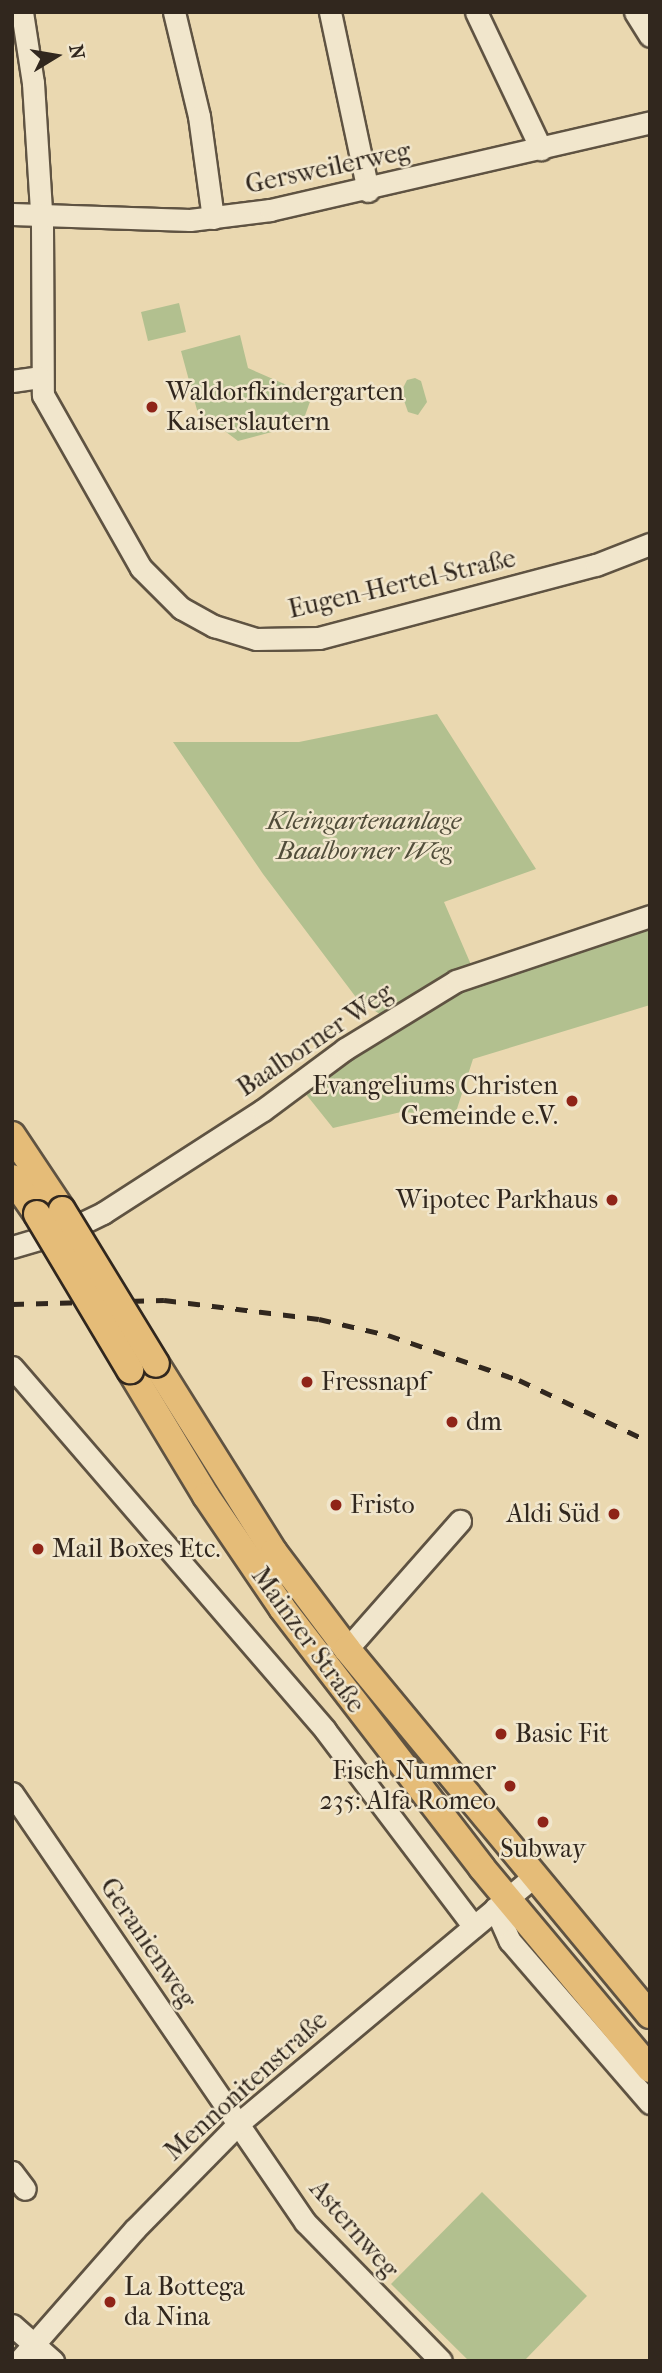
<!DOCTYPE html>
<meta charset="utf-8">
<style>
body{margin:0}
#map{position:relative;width:662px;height:2373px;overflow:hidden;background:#ead8b0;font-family:"IM FELL French Canon",serif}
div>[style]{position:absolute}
.green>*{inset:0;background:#b2c08f}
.roads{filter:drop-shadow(2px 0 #5f5342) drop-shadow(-2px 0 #5f5342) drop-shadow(0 2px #5f5342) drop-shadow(0 -2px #5f5342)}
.minor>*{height:21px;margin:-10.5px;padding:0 10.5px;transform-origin:10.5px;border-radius:10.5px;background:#f1e6cc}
.major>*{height:26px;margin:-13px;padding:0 13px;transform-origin:13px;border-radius:13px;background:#e5bc78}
.rail>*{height:5px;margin-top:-2.5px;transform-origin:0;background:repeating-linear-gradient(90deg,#31271e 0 12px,transparent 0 24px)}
.bridges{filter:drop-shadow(2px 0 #31271e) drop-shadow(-2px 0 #31271e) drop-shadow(0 2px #31271e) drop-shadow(0 -2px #31271e)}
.major-bridge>*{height:26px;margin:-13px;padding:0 13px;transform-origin:13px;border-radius:13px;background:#e5bc78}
.dots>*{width:19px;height:19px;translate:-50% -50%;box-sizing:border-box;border:4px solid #f1e6cc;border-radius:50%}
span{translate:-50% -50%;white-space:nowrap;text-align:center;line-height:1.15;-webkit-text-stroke:5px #f1e6cc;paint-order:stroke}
.street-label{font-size:26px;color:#31271e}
.poi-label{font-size:26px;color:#31271e}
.left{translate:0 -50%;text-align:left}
.right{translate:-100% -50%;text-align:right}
.park-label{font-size:26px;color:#514d3a;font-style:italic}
.frame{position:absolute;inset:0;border:14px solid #31271e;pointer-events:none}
.north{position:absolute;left:21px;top:21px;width:70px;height:70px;-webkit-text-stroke:5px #f1e6cc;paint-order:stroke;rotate:79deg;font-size:19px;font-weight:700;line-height:28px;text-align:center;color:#31271e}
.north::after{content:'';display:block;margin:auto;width:24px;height:32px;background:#31271e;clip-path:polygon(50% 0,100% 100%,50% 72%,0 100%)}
</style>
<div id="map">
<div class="green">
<div style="clip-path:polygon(179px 303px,186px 332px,148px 341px,141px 312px)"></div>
<div style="clip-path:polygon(240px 335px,248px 368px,312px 396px,302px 424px,238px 441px,197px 410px,181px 351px)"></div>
<div style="clip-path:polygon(415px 378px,421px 381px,427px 402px,418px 415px,408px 412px,401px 392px,407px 380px)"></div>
<div style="clip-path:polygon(437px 714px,536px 869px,444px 902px,472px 967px,386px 1018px,358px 1000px,263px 874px,173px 742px,299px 742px)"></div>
<div style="clip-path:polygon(650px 922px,650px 1005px,473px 1059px,455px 1115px,401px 1112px,333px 1128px,305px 1093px,448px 993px)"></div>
<div style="clip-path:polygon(482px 2192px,587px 2296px,524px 2361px,469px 2361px,391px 2284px)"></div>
</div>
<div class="roads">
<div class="minor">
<div style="left:22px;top:12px;width:72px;rotate:81.2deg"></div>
<div style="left:33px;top:83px;width:143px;rotate:86.4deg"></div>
<div style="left:42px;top:226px;width:169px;rotate:89.7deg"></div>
<div style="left:43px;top:395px;width:199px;rotate:60.5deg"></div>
<div style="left:141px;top:568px;width:57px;rotate:45deg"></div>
<div style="left:181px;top:608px;width:38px;rotate:29deg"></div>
<div style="left:214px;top:626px;width:44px;rotate:17.2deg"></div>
<div style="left:256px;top:639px;width:63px;rotate:-0.9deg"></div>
<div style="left:319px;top:638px;width:286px;rotate:-14.8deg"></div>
<div style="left:596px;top:565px;width:58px;rotate:-21.3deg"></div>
<div style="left:174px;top:12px;width:107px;rotate:76.5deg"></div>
<div style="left:199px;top:116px;width:103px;rotate:82.2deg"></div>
<div style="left:330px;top:12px;width:183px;rotate:78deg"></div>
<div style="left:476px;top:12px;width:152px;rotate:64.6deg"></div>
<div style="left:635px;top:12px;width:28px;rotate:58deg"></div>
<div style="left:12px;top:214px;width:178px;rotate:1.9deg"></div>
<div style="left:190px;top:220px;width:81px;rotate:-7.1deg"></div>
<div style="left:270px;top:210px;width:390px;rotate:-13deg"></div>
<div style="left:12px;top:381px;width:28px;rotate:-8deg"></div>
<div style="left:12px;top:1247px;width:56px;rotate:-16.5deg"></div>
<div style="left:66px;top:1231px;width:41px;rotate:-25.9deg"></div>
<div style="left:103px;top:1213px;width:190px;rotate:-32.8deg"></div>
<div style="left:263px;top:1110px;width:102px;rotate:-36.6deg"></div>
<div style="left:345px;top:1049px;width:130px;rotate:-31.5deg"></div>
<div style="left:456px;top:981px;width:205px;rotate:-18.5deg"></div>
<div style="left:12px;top:1367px;width:479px;rotate:49.2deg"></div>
<div style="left:325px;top:1730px;width:246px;rotate:52.9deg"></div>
<div style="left:347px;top:1649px;width:171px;rotate:-48.6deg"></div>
<div style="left:12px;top:1793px;width:520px;rotate:55.67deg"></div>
<div style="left:305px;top:2222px;width:194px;rotate:45.6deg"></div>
<div style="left:495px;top:1908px;width:36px;rotate:66deg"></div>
<div style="left:510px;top:1941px;width:214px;rotate:49.2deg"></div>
<div style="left:12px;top:2172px;width:21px;rotate:53deg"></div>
<div style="left:12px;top:2325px;width:55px;rotate:41.3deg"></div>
<div style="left:19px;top:2361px;width:176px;rotate:-48.7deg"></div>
<div style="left:135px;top:2229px;width:148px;rotate:-45.5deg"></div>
<div style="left:239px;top:2123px;width:385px;rotate:-39.9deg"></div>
</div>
<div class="major">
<div style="left:12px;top:1135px;width:90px;rotate:56.3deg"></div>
<div style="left:12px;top:1178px;width:44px;rotate:55.2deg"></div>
<div style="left:156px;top:1364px;width:222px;rotate:57.9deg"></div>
<div style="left:274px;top:1552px;width:121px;rotate:53deg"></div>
<div style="left:347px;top:1649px;width:475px;rotate:50.4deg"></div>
<div style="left:130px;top:1370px;width:147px;rotate:58.9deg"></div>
<div style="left:206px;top:1496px;width:135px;rotate:55.8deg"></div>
<div style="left:282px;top:1608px;width:328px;rotate:52.4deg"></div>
<div style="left:482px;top:1868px;width:262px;rotate:50.1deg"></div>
</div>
</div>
<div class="rail">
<div style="left:12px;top:1304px;width:152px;rotate:-1.5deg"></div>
<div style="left:164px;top:1300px;width:156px;rotate:7deg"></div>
<div style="left:319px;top:1319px;width:71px;rotate:13.1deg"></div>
<div style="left:388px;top:1335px;width:139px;rotate:19deg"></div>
<div style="left:519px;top:1380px;width:145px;rotate:25.3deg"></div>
</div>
<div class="bridges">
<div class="major-bridge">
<div style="left:62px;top:1210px;width:180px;rotate:58.6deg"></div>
<div style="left:37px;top:1214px;width:182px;rotate:59.2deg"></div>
</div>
</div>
<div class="dots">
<div style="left:152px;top:407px;background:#8f2418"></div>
<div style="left:572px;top:1101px;background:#8f2418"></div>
<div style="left:612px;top:1200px;background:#8f2418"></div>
<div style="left:307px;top:1382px;background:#8f2418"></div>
<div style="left:452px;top:1422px;background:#8f2418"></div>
<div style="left:336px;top:1505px;background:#8f2418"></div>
<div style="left:614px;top:1514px;background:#8f2418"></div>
<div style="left:38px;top:1549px;background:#8f2418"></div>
<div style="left:501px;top:1734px;background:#8f2418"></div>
<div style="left:510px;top:1786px;background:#8f2418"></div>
<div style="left:543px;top:1822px;background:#8f2418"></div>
<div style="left:110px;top:2302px;background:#8f2418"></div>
</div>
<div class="street-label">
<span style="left:328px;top:168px;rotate:-12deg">Gersweilerweg</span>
<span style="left:402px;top:584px;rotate:-13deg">Eugen-Hertel-Straße</span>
<span style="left:315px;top:1040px;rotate:-34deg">Baalborner Weg</span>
<span style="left:308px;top:1640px;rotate:54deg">Mainzer Straße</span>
<span style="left:148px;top:1943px;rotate:56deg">Geranienweg</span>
<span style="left:246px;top:2086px;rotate:-42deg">Mennonitenstraße</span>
<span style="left:354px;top:2229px;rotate:49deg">Asternweg</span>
</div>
<div class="poi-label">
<span class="left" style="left:166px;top:407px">Waldorfkindergarten<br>Kaiserslautern</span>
<span class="right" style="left:558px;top:1101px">Evangeliums Christen<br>Gemeinde e.V.</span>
<span class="right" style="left:598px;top:1200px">Wipotec Parkhaus</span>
<span class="left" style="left:321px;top:1382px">Fressnapf</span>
<span class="left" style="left:466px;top:1422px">dm</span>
<span class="left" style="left:350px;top:1505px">Fristo</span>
<span class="right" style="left:600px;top:1514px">Aldi Süd</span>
<span class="left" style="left:52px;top:1549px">Mail Boxes Etc.</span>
<span class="left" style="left:515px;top:1734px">Basic Fit</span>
<span class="right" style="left:496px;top:1786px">Fisch Nummer<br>235: Alfa Romeo</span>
<span style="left:543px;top:1849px">Subway</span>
<span class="left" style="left:124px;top:2302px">La Bottega<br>da Nina</span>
</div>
<div class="park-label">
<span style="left:364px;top:836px">Kleingartenanlage<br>Baalborner Weg</span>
</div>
<div class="frame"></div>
<div class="north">N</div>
</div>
